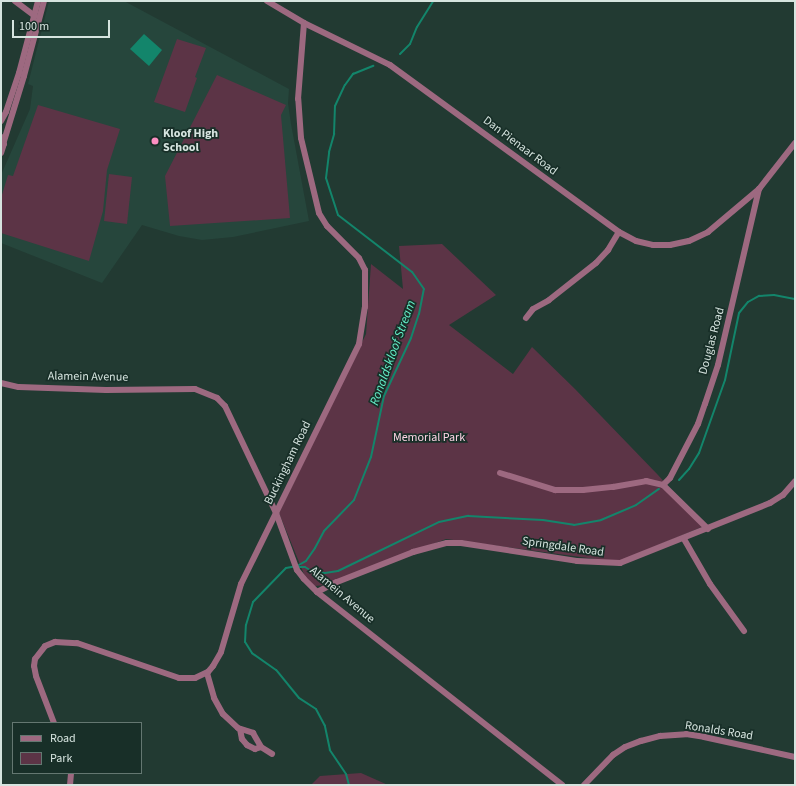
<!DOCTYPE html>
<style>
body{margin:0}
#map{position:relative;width:796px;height:786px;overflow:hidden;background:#223a32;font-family:"Source Sans 3",sans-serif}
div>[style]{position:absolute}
.built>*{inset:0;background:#26463c}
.green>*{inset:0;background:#5c3446}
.water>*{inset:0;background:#13856b}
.stream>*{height:2px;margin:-1px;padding:0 1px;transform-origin:1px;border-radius:1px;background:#13856b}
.minor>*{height:6px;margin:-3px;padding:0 3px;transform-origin:3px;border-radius:3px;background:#9d6980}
.dots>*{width:11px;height:11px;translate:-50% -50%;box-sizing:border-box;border:2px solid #182f28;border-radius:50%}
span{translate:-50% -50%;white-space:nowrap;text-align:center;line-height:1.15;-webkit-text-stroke:3.5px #182f28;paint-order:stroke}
.poi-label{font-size:12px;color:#d6e4df;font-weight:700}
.left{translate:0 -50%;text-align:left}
.street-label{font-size:12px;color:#d6e4df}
.park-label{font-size:12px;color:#fdd3e4}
.water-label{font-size:13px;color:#65efc9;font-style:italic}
.frame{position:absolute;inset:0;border:2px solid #d6e4df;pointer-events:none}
.legend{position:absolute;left:12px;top:722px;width:130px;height:52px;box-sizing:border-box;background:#182f28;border:1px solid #647771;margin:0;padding:5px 7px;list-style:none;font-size:12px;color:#d6e4df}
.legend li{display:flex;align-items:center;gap:8px;height:20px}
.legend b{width:20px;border:1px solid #647771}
.scale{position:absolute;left:12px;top:20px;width:98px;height:18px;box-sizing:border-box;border:2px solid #d6e4df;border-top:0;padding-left:5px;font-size:12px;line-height:14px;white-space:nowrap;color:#d6e4df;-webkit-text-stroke:3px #182f28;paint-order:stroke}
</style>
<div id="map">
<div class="built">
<div style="clip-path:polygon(49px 1px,124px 1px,289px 89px,288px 103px,291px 124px,309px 221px,233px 237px,202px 240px,179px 236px,142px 225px,102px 283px,1px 243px,1px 175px,30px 109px,33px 86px,28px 84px)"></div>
</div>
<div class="green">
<div style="clip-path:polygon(177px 39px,206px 48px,195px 77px,197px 78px,185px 112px,154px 102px)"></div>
<div style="clip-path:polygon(217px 75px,286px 105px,281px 115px,290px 218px,170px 226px,165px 176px)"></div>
<div style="clip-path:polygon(38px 105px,120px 129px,107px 170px,103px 211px,89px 261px,1px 233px,1px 198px,8px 175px,13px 176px)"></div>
<div style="clip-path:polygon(109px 174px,132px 177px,127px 224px,104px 221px)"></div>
<div style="clip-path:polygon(442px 244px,496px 295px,449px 325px,513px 374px,532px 347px,575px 389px,658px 475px,704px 526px,618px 562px,446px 539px,325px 585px,315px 586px,308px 584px,279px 513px,366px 334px,371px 264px,403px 289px,399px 246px)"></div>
<div style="clip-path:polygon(361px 773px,388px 785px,311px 785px,320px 776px)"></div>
</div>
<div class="water">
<div style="clip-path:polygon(144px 34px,162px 50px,149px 66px,130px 49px)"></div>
</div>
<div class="stream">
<div style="left:400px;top:54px;width:14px;rotate:-45deg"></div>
<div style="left:410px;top:44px;width:18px;rotate:-68deg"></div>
<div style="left:417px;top:27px;width:31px;rotate:-58deg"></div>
<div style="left:679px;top:480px;width:15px;rotate:-48deg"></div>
<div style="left:689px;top:469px;width:19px;rotate:-58deg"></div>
<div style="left:699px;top:453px;width:77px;rotate:-70.4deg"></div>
<div style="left:725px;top:380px;width:68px;rotate:-78.2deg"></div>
<div style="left:739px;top:313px;width:14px;rotate:-51deg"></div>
<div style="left:748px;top:302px;width:13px;rotate:-29deg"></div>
<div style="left:759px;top:296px;width:15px;rotate:-4deg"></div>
<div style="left:774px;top:295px;width:21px;rotate:11deg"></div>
<div style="left:298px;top:567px;width:7px"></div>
<div style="left:305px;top:567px;width:9px;rotate:32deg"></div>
<div style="left:313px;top:572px;width:12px;rotate:5deg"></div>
<div style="left:325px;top:573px;width:13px;rotate:-9deg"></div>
<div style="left:338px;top:571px;width:112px;rotate:-25.9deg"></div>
<div style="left:439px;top:522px;width:30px;rotate:-12deg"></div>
<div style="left:468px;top:516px;width:75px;rotate:3.1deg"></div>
<div style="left:543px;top:520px;width:31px;rotate:9deg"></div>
<div style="left:574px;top:525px;width:27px;rotate:-10deg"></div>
<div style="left:601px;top:520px;width:38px;rotate:-23deg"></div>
<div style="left:636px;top:505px;width:28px;rotate:-35deg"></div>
<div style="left:349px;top:785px;width:11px;rotate:-105deg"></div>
<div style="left:346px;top:774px;width:29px;rotate:-124deg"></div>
<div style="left:330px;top:750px;width:25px;rotate:-102deg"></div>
<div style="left:325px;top:726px;width:19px;rotate:-118deg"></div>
<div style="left:316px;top:709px;width:20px;rotate:-147deg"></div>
<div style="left:299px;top:698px;width:36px;rotate:-129deg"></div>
<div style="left:276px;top:670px;width:29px;rotate:-145deg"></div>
<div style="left:252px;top:653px;width:13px;rotate:-122deg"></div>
<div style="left:245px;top:642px;width:17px;rotate:-87deg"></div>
<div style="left:246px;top:625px;width:24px;rotate:-73deg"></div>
<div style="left:253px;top:602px;width:47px;rotate:-45.9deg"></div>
<div style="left:286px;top:568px;width:11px;rotate:-10deg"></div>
<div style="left:297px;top:566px;width:10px;rotate:-29deg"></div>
<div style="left:306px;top:561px;width:16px;rotate:-55deg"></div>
<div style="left:315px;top:548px;width:19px;rotate:-62deg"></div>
<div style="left:324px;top:531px;width:43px;rotate:-45.9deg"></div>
<div style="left:354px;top:500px;width:46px;rotate:-68.4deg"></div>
<div style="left:371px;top:457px;width:62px;rotate:-78deg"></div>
<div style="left:384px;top:396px;width:64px;rotate:-65deg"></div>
<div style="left:411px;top:338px;width:25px;rotate:-72deg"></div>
<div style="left:419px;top:314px;width:25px;rotate:-79deg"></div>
<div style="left:424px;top:289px;width:21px;rotate:-125deg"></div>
<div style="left:412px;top:272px;width:93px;rotate:-142.4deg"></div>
<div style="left:338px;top:215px;width:39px;rotate:-108deg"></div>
<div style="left:326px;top:178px;width:26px;rotate:-83deg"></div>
<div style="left:329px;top:152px;width:19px;rotate:-74deg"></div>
<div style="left:334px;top:134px;width:28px;rotate:-88deg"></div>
<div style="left:335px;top:106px;width:23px;rotate:-65deg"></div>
<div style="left:345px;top:85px;width:14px;rotate:-54deg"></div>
<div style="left:353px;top:74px;width:22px;rotate:-22deg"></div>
</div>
<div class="minor">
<div style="left:15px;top:1px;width:25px;rotate:37deg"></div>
<div style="left:267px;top:1px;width:43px;rotate:30.7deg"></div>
<div style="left:304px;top:23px;width:96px;rotate:26deg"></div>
<div style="left:390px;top:65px;width:283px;rotate:36.1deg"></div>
<div style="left:619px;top:232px;width:19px;rotate:28deg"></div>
<div style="left:636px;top:241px;width:17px;rotate:13deg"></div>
<div style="left:653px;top:245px;width:17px"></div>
<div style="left:670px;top:245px;width:19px;rotate:-12deg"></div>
<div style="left:689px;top:241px;width:21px;rotate:-25deg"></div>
<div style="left:708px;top:232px;width:67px;rotate:-40.1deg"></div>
<div style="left:1px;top:121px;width:10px;rotate:-61deg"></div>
<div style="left:6px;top:112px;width:41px;rotate:-71.6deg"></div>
<div style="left:19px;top:73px;width:74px;rotate:-75.2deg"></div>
<div style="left:4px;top:141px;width:68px;rotate:-72.9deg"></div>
<div style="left:24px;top:76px;width:78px;rotate:-75.1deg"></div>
<div style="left:1px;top:153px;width:9px;rotate:-72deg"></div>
<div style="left:4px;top:144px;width:7px;rotate:-106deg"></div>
<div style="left:526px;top:318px;width:11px;rotate:-52deg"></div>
<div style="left:533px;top:309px;width:18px;rotate:-29deg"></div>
<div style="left:549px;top:300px;width:60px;rotate:-38.2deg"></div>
<div style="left:596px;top:263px;width:18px;rotate:-47deg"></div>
<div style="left:608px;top:250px;width:21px;rotate:-59deg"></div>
<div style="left:1px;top:383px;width:18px;rotate:13deg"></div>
<div style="left:19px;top:387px;width:87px;rotate:2deg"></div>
<div style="left:106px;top:390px;width:89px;rotate:-0.6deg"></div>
<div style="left:195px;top:389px;width:24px;rotate:22deg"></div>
<div style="left:217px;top:398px;width:11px;rotate:45deg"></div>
<div style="left:225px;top:406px;width:119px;rotate:64.5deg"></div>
<div style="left:276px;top:513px;width:61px;rotate:69.8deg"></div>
<div style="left:297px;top:570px;width:11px;rotate:52deg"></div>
<div style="left:304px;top:579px;width:18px;rotate:45deg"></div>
<div style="left:317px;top:592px;width:312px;rotate:38.2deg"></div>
<div style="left:500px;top:473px;width:58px;rotate:17.2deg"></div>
<div style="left:555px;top:490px;width:28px"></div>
<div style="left:583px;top:490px;width:30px;rotate:-6deg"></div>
<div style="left:613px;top:487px;width:34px;rotate:-10deg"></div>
<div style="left:646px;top:481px;width:17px;rotate:13deg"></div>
<div style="left:708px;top:529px;width:63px;rotate:-135.6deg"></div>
<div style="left:663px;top:485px;width:10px;rotate:-45deg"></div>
<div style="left:670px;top:478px;width:61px;rotate:-62.6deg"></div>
<div style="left:698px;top:424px;width:21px;rotate:-71deg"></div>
<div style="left:705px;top:404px;width:41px;rotate:-71.6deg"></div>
<div style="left:718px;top:365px;width:181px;rotate:-76.9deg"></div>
<div style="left:759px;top:189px;width:58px;rotate:-52deg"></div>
<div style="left:684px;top:539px;width:52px;rotate:60deg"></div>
<div style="left:710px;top:584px;width:58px;rotate:54.1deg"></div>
<div style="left:317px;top:592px;width:22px;rotate:-27deg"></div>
<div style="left:337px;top:582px;width:82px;rotate:-21.5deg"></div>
<div style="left:413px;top:552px;width:35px;rotate:-15deg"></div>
<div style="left:447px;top:543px;width:14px"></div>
<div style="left:461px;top:543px;width:117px;rotate:8.8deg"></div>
<div style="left:577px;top:561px;width:43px;rotate:2.7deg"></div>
<div style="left:620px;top:563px;width:162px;rotate:-21.8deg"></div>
<div style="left:770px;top:503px;width:15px;rotate:-32deg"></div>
<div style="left:783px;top:495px;width:18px;rotate:-49deg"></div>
<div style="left:207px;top:673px;width:26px;rotate:74deg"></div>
<div style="left:214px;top:698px;width:18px;rotate:61deg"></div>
<div style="left:223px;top:714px;width:21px;rotate:43deg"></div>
<div style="left:238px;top:728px;width:16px;rotate:18deg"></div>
<div style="left:253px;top:733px;width:16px;rotate:60deg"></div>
<div style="left:261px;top:747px;width:13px;rotate:32deg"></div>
<div style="left:54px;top:723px;width:50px;rotate:-111deg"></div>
<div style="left:36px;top:676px;width:10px;rotate:-101deg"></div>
<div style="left:34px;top:666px;width:7px;rotate:-82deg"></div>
<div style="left:35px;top:659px;width:16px;rotate:-52deg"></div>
<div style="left:45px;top:646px;width:11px;rotate:-22deg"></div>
<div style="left:55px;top:642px;width:22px;rotate:3deg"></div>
<div style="left:77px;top:643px;width:108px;rotate:18.9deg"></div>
<div style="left:179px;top:678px;width:16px"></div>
<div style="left:195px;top:678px;width:14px;rotate:-25deg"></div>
<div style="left:208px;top:672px;width:8px;rotate:-50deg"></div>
<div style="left:213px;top:666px;width:16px;rotate:-60deg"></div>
<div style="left:221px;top:652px;width:71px;rotate:-73.6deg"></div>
<div style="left:241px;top:584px;width:267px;rotate:-63.8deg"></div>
<div style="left:359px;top:344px;width:37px;rotate:-81deg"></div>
<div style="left:365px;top:307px;width:37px;rotate:-90deg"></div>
<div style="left:365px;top:270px;width:13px;rotate:-117deg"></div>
<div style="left:359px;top:258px;width:45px;rotate:-135deg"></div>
<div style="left:327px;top:226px;width:15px;rotate:-122deg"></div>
<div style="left:319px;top:213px;width:77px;rotate:-103.5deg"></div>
<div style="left:301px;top:138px;width:39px;rotate:-94deg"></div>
<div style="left:298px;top:99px;width:76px;rotate:-85.5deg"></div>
<div style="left:240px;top:729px;width:10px;rotate:79deg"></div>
<div style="left:242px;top:739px;width:8px;rotate:50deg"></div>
<div style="left:247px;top:745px;width:9px;rotate:27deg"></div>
<div style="left:255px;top:749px;width:6px;rotate:-18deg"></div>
<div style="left:70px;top:785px;width:12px;rotate:-85deg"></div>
<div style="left:584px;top:785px;width:42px;rotate:-46deg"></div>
<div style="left:613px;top:755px;width:14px;rotate:-34deg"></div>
<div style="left:625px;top:747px;width:17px;rotate:-21deg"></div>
<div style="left:641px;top:741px;width:20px;rotate:-15deg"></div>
<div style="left:660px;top:736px;width:26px;rotate:-4deg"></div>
<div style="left:686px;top:734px;width:18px;rotate:9deg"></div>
<div style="left:704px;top:737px;width:93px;rotate:12.4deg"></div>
</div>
<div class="dots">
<div style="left:155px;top:141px;background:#fc8fc2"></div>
</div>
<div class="poi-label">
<span class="left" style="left:163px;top:141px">Kloof High<br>School</span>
</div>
<div class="street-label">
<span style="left:520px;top:146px;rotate:37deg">Dan Pienaar Road</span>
<span style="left:712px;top:341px;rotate:-75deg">Douglas Road</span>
<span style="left:88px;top:377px;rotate:1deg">Alamein Avenue</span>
<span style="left:288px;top:463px;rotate:-64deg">Buckingham Road</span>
<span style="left:563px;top:547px;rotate:8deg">Springdale Road</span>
<span style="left:342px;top:595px;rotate:40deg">Alamein Avenue</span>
<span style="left:719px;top:731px;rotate:9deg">Ronalds Road</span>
</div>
<div class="park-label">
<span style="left:429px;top:438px">Memorial Park</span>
</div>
<div class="water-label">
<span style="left:393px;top:353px;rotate:-70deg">Ronaldskloof Stream</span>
</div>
<div class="frame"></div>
<ul class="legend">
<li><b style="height:5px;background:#9d6980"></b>Road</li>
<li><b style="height:11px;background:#5c3446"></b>Park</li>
</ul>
<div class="scale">100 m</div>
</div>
